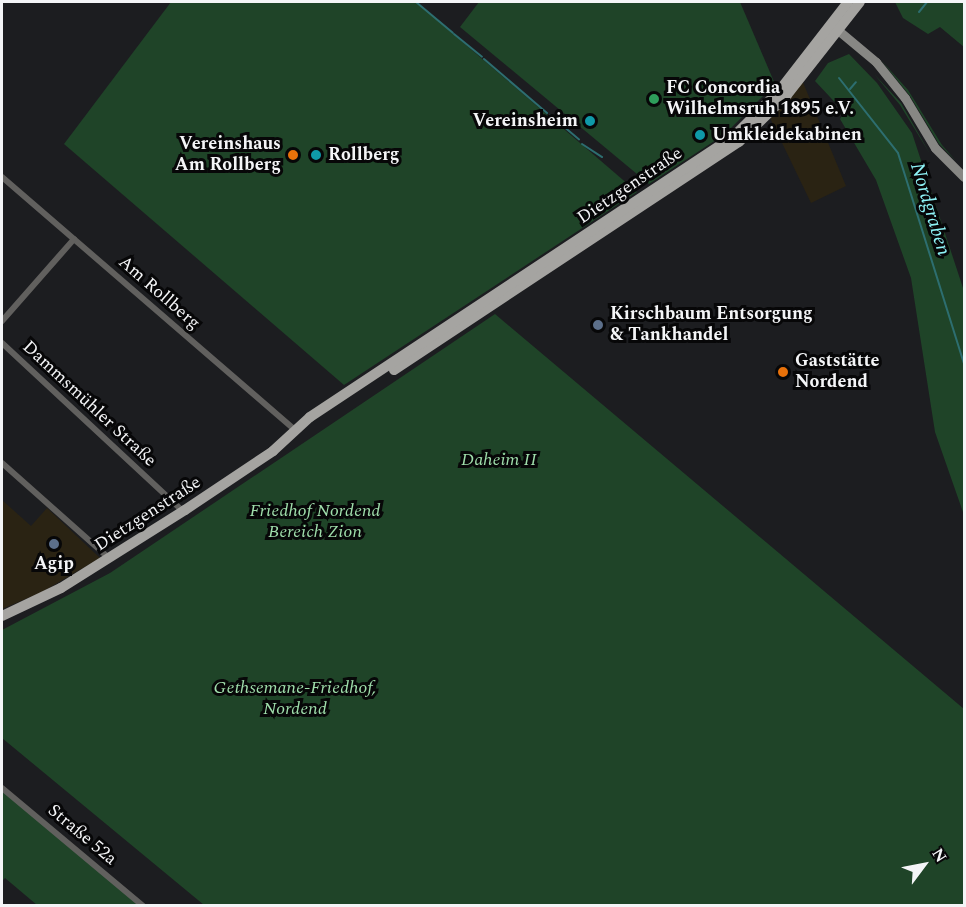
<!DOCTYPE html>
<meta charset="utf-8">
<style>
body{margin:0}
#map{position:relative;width:966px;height:907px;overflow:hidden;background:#1c1d20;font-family:Spectral,serif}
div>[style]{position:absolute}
.commercial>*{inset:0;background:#2a2313}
.green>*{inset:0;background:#1f4428}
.stream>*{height:2px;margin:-1px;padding:0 1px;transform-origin:1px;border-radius:1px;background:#2d6e70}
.minor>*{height:6px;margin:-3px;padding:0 3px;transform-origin:3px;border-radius:3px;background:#61605e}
.secondary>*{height:9px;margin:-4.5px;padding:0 4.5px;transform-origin:4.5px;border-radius:4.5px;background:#878784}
.primary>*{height:10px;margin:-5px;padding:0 5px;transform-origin:5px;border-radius:5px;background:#a5a4a1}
.dots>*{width:16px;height:16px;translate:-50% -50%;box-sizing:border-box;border:3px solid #070708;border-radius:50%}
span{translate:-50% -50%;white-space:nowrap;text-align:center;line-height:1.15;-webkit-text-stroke:6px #070708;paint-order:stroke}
.poi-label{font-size:18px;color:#f4f5f7;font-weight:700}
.left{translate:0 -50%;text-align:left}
.right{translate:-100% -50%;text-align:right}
.street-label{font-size:18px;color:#f4f5f7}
.park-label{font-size:18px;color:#9fdeab;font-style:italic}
.water-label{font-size:20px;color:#8ef3f6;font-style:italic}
.frame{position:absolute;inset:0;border:3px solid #f4f5f7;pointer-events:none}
.north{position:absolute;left:894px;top:835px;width:60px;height:60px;-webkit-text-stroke:4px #070708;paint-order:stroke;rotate:58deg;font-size:16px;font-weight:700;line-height:24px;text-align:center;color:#f4f5f7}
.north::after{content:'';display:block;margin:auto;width:21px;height:27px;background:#f4f5f7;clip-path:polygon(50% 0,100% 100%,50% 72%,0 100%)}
</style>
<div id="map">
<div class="commercial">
<div style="clip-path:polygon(802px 80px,846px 186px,811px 203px,770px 118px)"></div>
<div style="clip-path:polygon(2px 500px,31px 526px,47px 508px,100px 558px,42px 592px,2px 609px)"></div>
</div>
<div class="green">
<div style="clip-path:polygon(171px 2px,416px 2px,637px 192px,344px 385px,64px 144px)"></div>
<div style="clip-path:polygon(479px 2px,740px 2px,775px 84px,725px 134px,649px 184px,460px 27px)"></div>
<div style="clip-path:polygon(895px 2px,964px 2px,964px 47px,940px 27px,928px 34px,903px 18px)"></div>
<div style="clip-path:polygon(849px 54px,877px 83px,912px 133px,964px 291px,964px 515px,935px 432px,911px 278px,876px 180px,840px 119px,844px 112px,815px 81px,828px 63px)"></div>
<div style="clip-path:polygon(881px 60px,908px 90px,942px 145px,956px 161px,939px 144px,910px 96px)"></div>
<div style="clip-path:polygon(874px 74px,901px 103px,930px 154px,900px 105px)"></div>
<div style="clip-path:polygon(495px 314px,964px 709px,964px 905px,204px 905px,2px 738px,2px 630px,110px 573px)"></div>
<div style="clip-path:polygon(2px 788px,143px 905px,37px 905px,5px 878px,2px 881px)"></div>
</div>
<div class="stream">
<div style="left:416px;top:2px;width:48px;rotate:40deg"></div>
<div style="left:919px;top:12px;width:13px;rotate:-51deg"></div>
<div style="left:454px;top:34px;width:36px;rotate:39deg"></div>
<div style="left:484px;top:59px;width:83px;rotate:40.6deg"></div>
<div style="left:839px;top:78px;width:95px;rotate:51.8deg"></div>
<div style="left:898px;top:153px;width:220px;rotate:72.6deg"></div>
<div style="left:850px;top:89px;width:9px;rotate:-49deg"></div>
<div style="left:550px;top:115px;width:38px;rotate:40deg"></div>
<div style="left:582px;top:144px;width:24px;rotate:33deg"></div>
</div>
<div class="minor">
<div style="left:2px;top:177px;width:389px;rotate:40.8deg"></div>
<div style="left:2px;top:321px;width:109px;rotate:-48.7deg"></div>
<div style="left:2px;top:343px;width:247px;rotate:42.9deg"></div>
<div style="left:2px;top:463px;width:143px;rotate:41.6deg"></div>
<div style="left:2px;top:788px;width:184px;rotate:39.9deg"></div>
</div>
<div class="secondary">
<div style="left:833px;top:26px;width:56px;rotate:39.9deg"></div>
<div style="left:876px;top:62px;width:46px;rotate:51.1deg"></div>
<div style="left:905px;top:98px;width:58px;rotate:59deg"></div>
<div style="left:935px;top:148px;width:41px;rotate:45deg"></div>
</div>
<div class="primary">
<div style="left:394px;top:370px;width:414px;rotate:-33.5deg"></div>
<div style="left:739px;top:142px;width:67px;rotate:-44.4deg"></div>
<div style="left:787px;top:95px;width:118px;rotate:-51.9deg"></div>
<div style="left:2px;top:616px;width:65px;rotate:-25.4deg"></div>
<div style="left:61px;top:588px;width:146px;rotate:-32.2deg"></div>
<div style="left:185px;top:510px;width:106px;rotate:-33.8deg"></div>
<div style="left:273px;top:451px;width:50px;rotate:-42.6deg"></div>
<div style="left:310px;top:417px;width:509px;rotate:-33.53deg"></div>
<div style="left:734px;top:136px;width:64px;rotate:-45deg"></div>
<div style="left:779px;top:91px;width:113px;rotate:-52.2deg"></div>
</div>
<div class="dots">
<div style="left:654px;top:99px;background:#2e9e5b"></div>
<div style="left:590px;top:121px;background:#0f9aa8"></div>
<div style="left:700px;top:135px;background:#0f9aa8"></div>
<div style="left:293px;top:155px;background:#e8710a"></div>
<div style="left:316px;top:155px;background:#0f9aa8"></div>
<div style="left:598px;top:325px;background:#5c6f8a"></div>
<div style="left:783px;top:372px;background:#e8710a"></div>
<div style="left:54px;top:544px;background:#5c6f8a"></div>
</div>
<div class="poi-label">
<span class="left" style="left:666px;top:99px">FC Concordia<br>Wilhelmsruh 1895 e.V.</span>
<span class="right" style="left:578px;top:121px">Vereinsheim</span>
<span class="left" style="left:712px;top:135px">Umkleidekabinen</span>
<span class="right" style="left:281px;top:155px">Vereinshaus<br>Am Rollberg</span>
<span class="left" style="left:328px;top:155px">Rollberg</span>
<span class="left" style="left:610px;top:325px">Kirschbaum Entsorgung<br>&amp; Tankhandel</span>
<span class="left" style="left:795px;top:372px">Gaststätte<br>Nordend</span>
<span style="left:54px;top:564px">Agip</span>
</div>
<div class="street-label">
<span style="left:630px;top:186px;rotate:-34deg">Dietzgenstraße</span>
<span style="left:159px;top:293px;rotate:41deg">Am Rollberg</span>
<span style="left:89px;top:404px;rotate:43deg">Dammsmühler Straße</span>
<span style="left:148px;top:514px;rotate:-33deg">Dietzgenstraße</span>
<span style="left:82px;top:835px;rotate:40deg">Straße 52a</span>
</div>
<div class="park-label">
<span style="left:499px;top:460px">Daheim II</span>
<span style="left:315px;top:522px">Friedhof Nordend<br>Bereich Zion</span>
<span style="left:295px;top:699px">Gethsemane-Friedhof,<br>Nordend</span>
</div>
<div class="water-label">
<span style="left:930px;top:209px;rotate:73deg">Nordgraben</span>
</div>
<div class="frame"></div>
<div class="north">N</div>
</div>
